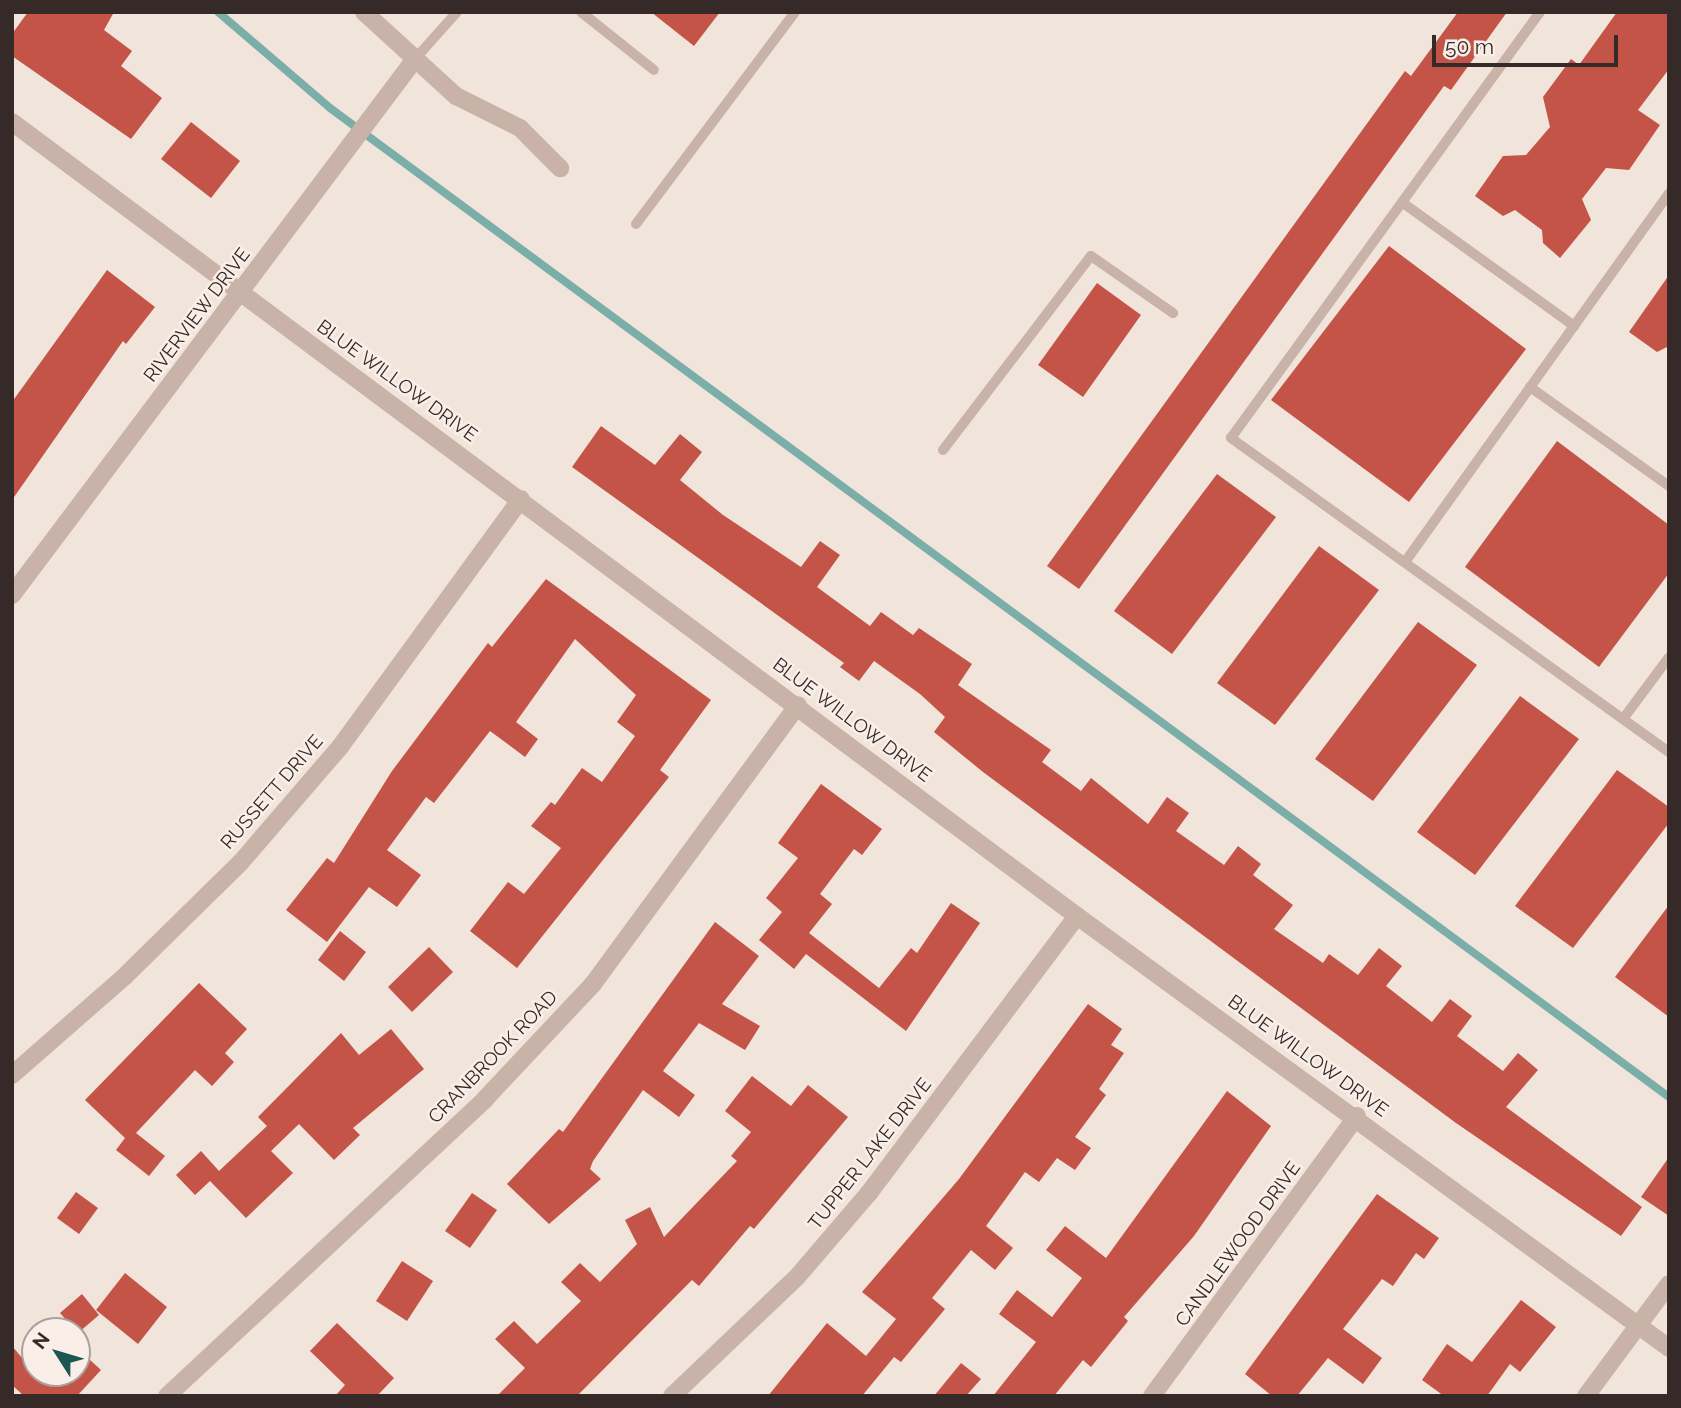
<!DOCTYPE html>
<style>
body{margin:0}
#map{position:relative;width:1681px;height:1408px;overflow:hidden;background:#f1e4db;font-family:Raleway,sans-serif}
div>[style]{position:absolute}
.stream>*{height:8px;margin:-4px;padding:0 4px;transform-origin:4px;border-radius:4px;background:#7baea9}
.building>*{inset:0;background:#c35447}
.service>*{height:10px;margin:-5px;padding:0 5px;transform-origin:5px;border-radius:5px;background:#c9b2a8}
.minor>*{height:18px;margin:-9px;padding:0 9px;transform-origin:9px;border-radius:9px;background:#c9b2a8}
span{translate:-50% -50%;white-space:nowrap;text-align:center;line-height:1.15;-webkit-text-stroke:5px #f9efe8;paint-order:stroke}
.street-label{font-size:19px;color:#362a28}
.frame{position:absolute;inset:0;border:14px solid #362a28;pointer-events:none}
.north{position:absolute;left:21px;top:1317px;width:70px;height:70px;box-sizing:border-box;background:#f9efe8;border:2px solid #aba09b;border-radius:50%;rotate:307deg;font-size:19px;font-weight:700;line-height:28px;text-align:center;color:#362a28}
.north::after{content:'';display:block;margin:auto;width:24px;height:32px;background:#1e5652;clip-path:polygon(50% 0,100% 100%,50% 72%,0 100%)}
.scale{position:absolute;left:1432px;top:35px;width:186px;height:32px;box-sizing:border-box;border:4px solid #362a28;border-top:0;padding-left:9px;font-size:21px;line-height:24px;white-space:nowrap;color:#362a28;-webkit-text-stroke:5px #f9efe8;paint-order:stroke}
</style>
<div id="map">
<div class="stream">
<div style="left:218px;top:12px;width:148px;rotate:40.6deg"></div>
<div style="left:330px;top:108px;width:1665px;rotate:36.45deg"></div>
</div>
<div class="building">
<div style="clip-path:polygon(28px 12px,114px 12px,104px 30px,132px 51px,121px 66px,162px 98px,131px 139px,12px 56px,12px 34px)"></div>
<div style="clip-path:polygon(651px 12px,720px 12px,694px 46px)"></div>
<div style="clip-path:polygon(1458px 12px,1507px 12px,1451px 90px,1444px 86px,1079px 589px,1047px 566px,1405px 71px,1411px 76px)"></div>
<div style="clip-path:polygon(1617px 12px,1669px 12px,1669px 69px,1638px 110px,1660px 125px,1629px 170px,1606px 168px,1582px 199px,1591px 220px,1560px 258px,1543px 243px,1542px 230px,1515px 210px,1503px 216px,1475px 196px,1503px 156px,1526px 155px,1550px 127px,1543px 97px,1571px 59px,1579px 65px)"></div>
<div style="clip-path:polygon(191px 122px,240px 161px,211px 198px,161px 159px)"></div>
<div style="clip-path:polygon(1389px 246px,1526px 349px,1409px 502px,1271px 400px)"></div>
<div style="clip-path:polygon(107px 270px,155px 307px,126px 344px,123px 341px,12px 500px,12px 402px)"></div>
<div style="clip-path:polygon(1669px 275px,1669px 346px,1657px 352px,1629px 332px)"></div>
<div style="clip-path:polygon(1097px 283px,1141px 315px,1083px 397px,1038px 365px)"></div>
<div style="clip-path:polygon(601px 426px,655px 465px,680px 434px,702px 452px,680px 480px,723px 515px,801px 567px,820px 541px,840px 555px,817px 587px,870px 626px,881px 612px,913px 635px,919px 628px,972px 664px,958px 685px,1051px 750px,1042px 762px,1081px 791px,1091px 778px,1148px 824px,1167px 797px,1189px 813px,1176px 831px,1224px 865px,1238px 846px,1261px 864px,1253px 875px,1293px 905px,1274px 929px,1323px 963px,1329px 954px,1358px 975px,1379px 948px,1402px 966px,1386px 986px,1432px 1022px,1450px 999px,1472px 1016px,1457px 1036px,1503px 1071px,1518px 1053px,1538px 1070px,1506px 1107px,1642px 1207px,1621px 1236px,1456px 1123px,983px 772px,934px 732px,945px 717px,920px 694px,874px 661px,859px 681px,840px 667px,844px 663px,572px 467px)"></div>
<div style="clip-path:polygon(1557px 441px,1669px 525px,1669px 573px,1599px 667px,1465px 567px)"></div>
<div style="clip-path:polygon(1217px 474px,1276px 517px,1172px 654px,1114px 611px)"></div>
<div style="clip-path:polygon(1319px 546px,1379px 590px,1275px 725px,1217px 683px)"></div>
<div style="clip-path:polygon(546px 579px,711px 700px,660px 770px,669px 777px,517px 968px,470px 931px,508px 882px,524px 894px,561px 848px,531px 826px,551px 802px,555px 805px,582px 768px,602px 782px,635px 736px,617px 722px,636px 695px,575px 639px,516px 722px,538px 739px,525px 757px,490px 731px,434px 803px,426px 797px,387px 850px,421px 875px,397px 907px,369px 887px,327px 942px,286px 910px,327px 858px,334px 863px,392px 771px,488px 643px,492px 647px)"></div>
<div style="clip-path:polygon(1418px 622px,1477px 665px,1373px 801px,1315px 759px)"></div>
<div style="clip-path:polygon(1520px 696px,1579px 739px,1475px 875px,1417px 832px)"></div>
<div style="clip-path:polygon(1617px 770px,1669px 807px,1669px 823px,1573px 948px,1515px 906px)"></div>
<div style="clip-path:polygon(821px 784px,882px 829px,862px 855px,854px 849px,820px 894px,832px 904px,809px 933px,879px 988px,911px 948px,917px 953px,951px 903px,980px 923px,906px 1031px,806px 954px,794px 969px,759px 940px,782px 912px,766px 898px,798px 858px,778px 843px)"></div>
<div style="clip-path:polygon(1669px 905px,1669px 1017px,1615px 977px)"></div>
<div style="clip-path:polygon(715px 922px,759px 956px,722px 1004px,760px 1026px,745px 1050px,699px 1023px,663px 1071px,695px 1095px,679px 1117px,643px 1090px,593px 1161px,590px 1169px,601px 1179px,549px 1224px,507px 1184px,559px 1129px,563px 1132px)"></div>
<div style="clip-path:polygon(340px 931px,366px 952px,344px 981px,318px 960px)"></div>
<div style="clip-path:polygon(429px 947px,453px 972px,412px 1012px,388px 987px)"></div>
<div style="clip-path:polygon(199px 983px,247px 1029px,225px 1053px,234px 1062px,212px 1086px,195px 1070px,136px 1133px,165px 1156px,149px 1176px,116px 1150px,125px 1138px,85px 1100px)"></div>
<div style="clip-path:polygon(1088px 1004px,1122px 1029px,1111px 1045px,1124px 1053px,1099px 1089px,1106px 1095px,1075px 1137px,1091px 1148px,1075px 1170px,1057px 1158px,1039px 1182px,1025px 1172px,986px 1226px,1013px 1248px,995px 1270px,971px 1250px,932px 1298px,945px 1309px,901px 1362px,894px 1357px,862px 1396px,768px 1396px,827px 1323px,866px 1356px,896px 1319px,862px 1292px,959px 1179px)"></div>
<div style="clip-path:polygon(391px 1029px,424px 1069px,353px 1128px,360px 1135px,334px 1160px,299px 1124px,271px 1151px,293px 1173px,246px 1218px,210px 1181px,195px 1195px,176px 1175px,201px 1151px,219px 1171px,267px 1126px,258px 1117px,341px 1033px,359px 1055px)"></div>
<div style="clip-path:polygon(752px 1076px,791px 1106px,808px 1085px,848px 1117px,754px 1229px,750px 1226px,699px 1286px,692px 1280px,577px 1396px,497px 1396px,525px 1368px,495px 1339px,514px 1321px,537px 1344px,581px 1301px,561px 1282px,580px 1263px,600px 1282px,637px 1244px,625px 1220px,650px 1207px,664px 1237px,737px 1161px,731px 1156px,751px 1132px,725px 1111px)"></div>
<div style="clip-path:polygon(1227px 1091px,1271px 1126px,1194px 1236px,1124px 1317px,1128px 1321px,1091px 1367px,1083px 1360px,1054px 1396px,993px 1396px,1036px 1342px,999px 1314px,1017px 1290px,1052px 1317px,1082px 1278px,1046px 1250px,1065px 1226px,1106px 1258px)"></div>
<div style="clip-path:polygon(1669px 1157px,1669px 1216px,1641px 1197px)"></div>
<div style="clip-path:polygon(76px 1192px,98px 1208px,79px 1234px,57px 1218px)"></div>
<div style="clip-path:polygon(472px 1193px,497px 1210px,470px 1248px,445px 1231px)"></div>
<div style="clip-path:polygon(1377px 1194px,1439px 1238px,1424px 1259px,1416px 1253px,1393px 1286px,1382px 1279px,1343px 1329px,1382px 1358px,1363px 1384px,1328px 1358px,1297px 1396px,1272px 1396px,1245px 1374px)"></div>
<div style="clip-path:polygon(402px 1261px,433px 1281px,407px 1321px,376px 1301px)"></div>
<div style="clip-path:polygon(125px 1273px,167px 1307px,138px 1344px,96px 1310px)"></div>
<div style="clip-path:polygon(82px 1294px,99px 1315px,78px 1333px,60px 1313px)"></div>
<div style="clip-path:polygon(1521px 1300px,1556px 1327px,1520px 1372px,1510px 1364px,1487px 1396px,1444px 1396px,1422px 1380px,1447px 1344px,1472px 1362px)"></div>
<div style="clip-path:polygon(337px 1323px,394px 1378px,377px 1396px,335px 1396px,345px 1385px,310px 1351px)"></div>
<div style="clip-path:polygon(12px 1346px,35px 1373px,77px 1373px,77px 1348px,101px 1370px,77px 1396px,24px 1396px,12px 1385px)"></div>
<div style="clip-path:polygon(961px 1363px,981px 1379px,966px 1396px,934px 1396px)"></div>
</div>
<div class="service">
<div style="left:581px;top:12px;width:93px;rotate:38.5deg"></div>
<div style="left:1540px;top:12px;width:526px;rotate:125.96deg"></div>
<div style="left:1231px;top:438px;width:539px;rotate:35.64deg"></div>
<div style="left:415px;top:59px;width:63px;rotate:-48.2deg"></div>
<div style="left:1403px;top:203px;width:211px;rotate:35.7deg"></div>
<div style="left:636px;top:224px;width:265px;rotate:-53.1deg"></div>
<div style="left:1530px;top:387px;width:171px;rotate:35.5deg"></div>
<div style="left:943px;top:450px;width:244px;rotate:-52.7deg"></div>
<div style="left:1091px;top:256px;width:100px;rotate:34.8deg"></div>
<div style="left:1405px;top:562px;width:454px;rotate:-54.4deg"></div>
<div style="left:1623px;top:719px;width:77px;rotate:-53.4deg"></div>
</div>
<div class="minor">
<div style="left:364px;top:12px;width:125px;rotate:42.4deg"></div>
<div style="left:456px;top:96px;width:72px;rotate:26.6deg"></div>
<div style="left:520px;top:128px;width:57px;rotate:45deg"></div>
<div style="left:12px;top:122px;width:1328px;rotate:36.71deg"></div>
<div style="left:1077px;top:916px;width:733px;rotate:36.12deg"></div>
<div style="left:12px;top:595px;width:671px;rotate:-53.06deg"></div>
<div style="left:12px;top:1075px;width:150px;rotate:-41.2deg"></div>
<div style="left:125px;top:976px;width:163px;rotate:-44.5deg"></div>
<div style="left:241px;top:862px;width:152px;rotate:-49.3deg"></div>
<div style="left:340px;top:747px;width:307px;rotate:-53.9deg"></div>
<div style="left:167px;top:1396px;width:435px;rotate:-43deg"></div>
<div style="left:485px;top:1099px;width:158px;rotate:-46.8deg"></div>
<div style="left:593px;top:984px;width:346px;rotate:-53.7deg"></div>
<div style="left:672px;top:1396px;width:173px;rotate:-43.6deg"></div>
<div style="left:797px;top:1277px;width:111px;rotate:-49.4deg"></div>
<div style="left:869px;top:1193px;width:346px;rotate:-53.1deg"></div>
<div style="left:1152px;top:1396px;width:347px;rotate:-53.8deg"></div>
<div style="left:1586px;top:1396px;width:139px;rotate:-53.5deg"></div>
</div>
<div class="street-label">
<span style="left:197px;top:315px;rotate:-53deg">RIVERVIEW DRIVE</span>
<span style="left:397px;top:381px;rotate:36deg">BLUE WILLOW DRIVE</span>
<span style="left:852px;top:720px;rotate:37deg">BLUE WILLOW DRIVE</span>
<span style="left:272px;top:792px;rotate:-49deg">RUSSETT DRIVE</span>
<span style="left:1308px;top:1056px;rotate:36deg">BLUE WILLOW DRIVE</span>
<span style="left:493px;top:1057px;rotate:-46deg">CRANBROOK ROAD</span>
<span style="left:870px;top:1154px;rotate:-52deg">TUPPER LAKE DRIVE</span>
<span style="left:1238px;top:1244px;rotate:-54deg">CANDLEWOOD DRIVE</span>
</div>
<div class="frame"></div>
<div class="north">N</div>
<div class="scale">50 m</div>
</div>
